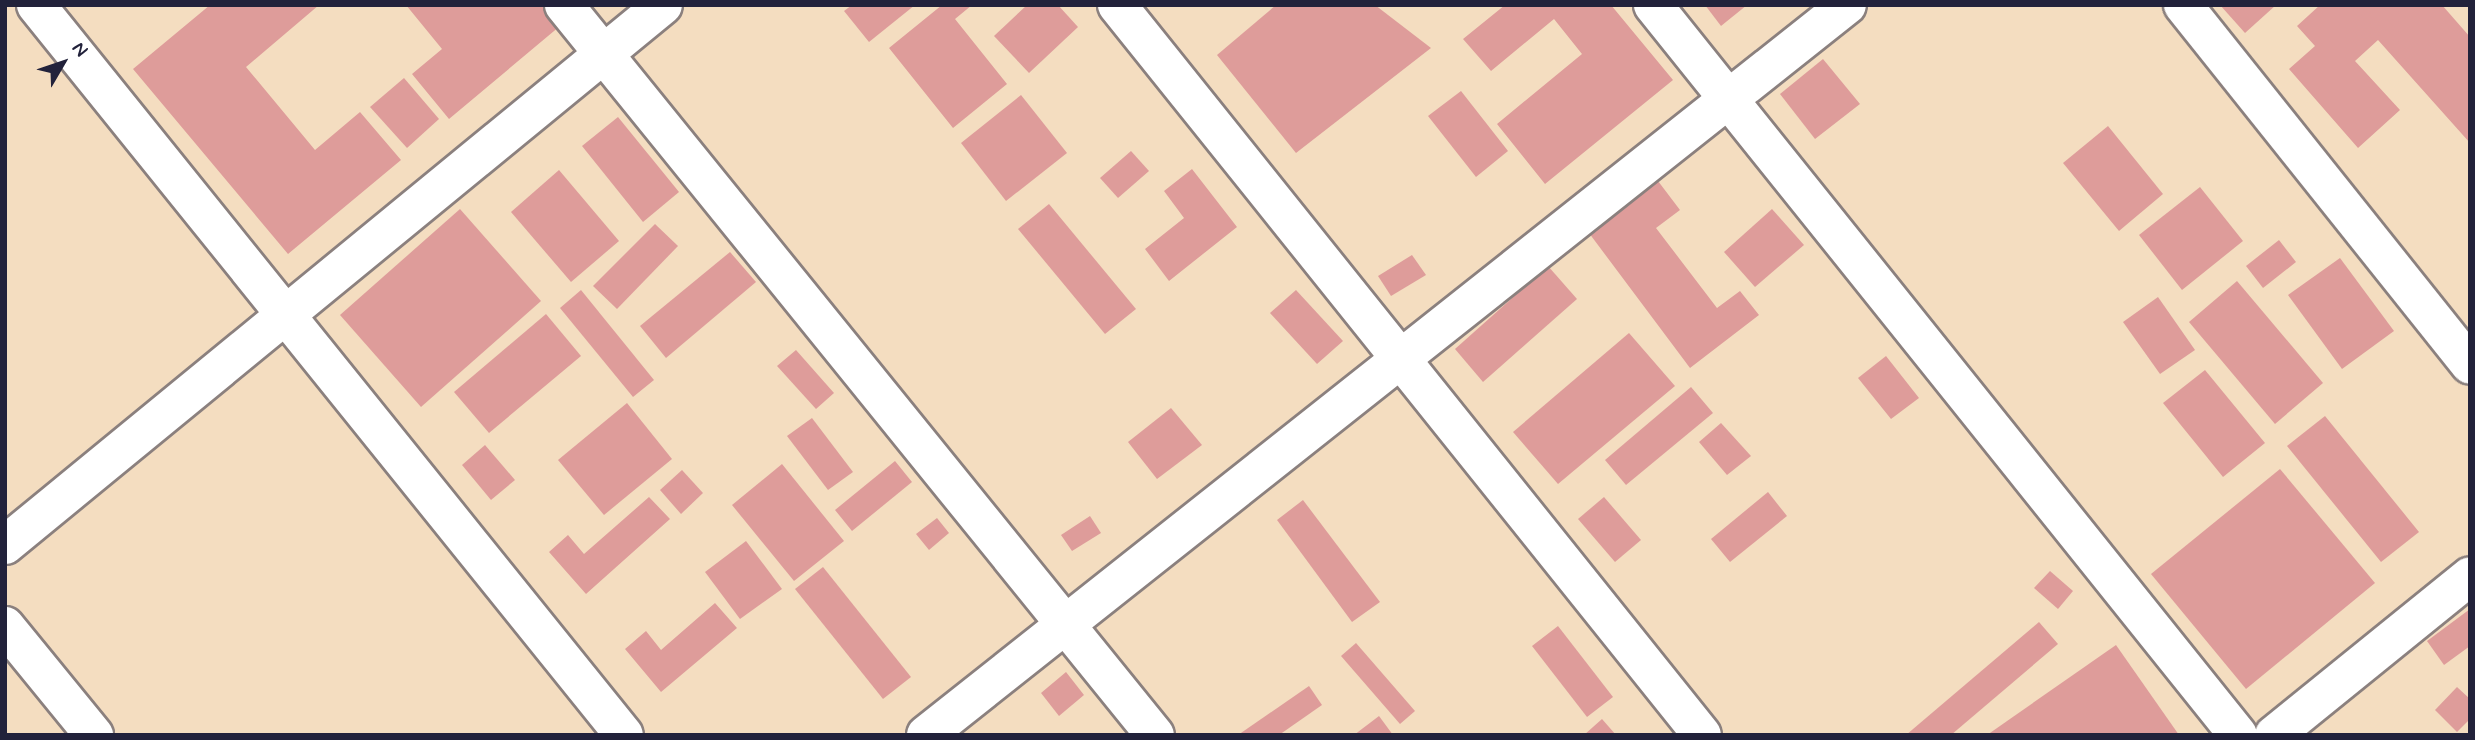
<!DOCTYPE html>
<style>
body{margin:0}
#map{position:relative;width:2475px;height:740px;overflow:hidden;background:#f4ddc0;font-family:Mynerve,sans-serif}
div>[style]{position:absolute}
.building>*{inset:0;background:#de9c9a}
.roads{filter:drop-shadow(2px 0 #8b807e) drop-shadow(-2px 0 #8b807e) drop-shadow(0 2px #8b807e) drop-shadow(0 -2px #8b807e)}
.minor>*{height:38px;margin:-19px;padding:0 19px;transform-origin:19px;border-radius:19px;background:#fff}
span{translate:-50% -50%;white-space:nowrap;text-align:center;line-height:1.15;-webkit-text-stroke:7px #fff;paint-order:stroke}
.frame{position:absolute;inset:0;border:7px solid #22223b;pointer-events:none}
.north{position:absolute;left:28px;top:28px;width:70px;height:70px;-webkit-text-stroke:5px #fff;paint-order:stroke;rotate:51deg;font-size:19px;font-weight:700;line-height:28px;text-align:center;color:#22223b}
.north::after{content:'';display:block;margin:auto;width:24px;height:32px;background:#22223b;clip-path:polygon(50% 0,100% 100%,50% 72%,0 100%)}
</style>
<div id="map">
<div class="building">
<div style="clip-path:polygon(210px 5px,319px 5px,246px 67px,315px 150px,360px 112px,401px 160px,288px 254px,133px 69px)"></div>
<div style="clip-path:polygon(406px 5px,543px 5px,560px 26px,449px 119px,412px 74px,442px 49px)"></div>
<div style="clip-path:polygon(852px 5px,915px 5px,869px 42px,844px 11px)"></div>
<div style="clip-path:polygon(942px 5px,972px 5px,955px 19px,1007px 84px,953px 128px,889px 48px)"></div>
<div style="clip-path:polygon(1027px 5px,1058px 5px,1078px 27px,1029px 73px,994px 36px)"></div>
<div style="clip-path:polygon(1276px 5px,1375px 5px,1431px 48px,1296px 153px,1217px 55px)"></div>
<div style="clip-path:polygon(1505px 5px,1611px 5px,1673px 80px,1545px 184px,1497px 124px,1582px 54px,1554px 19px,1491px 71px,1463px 39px)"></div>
<div style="clip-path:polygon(1705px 5px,1747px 5px,1721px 26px)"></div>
<div style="clip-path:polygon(2220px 5px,2276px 5px,2245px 33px)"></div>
<div style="clip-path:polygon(2320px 5px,2442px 5px,2470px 37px,2470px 143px,2378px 40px,2355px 61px,2400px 110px,2358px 148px,2289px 69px,2315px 46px,2297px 26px)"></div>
<div style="clip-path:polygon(1823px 59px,1860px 104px,1815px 139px,1780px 94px)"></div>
<div style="clip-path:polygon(404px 78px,439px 119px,407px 148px,370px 107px)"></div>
<div style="clip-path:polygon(1461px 91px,1508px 151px,1476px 177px,1428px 116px)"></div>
<div style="clip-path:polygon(1021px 95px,1067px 153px,1006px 201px,961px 143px)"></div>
<div style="clip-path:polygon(618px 117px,679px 192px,643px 222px,582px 146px)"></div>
<div style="clip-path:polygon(2108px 126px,2163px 194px,2119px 231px,2063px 163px)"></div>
<div style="clip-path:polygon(1131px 151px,1149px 171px,1118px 198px,1100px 178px)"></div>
<div style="clip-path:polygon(1192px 169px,1237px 227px,1169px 281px,1145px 249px,1184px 218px,1164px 191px)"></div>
<div style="clip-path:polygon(559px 170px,619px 241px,571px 282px,511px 212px)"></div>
<div style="clip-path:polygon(1658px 181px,1680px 210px,1656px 228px,1717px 308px,1740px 291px,1759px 315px,1690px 368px,1589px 233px)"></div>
<div style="clip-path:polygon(2200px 187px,2243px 241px,2182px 290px,2139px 235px)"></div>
<div style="clip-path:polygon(1049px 204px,1136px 309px,1105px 334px,1018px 229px)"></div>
<div style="clip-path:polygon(460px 209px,541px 301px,421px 407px,340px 315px)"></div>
<div style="clip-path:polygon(1772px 209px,1804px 245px,1755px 287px,1724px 252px)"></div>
<div style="clip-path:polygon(655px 224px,678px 246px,617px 309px,593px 286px)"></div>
<div style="clip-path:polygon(2279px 240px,2296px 262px,2263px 288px,2246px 266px)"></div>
<div style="clip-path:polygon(730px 252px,756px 282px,666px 358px,640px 326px)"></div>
<div style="clip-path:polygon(1412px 255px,1426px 275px,1391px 296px,1378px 276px)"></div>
<div style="clip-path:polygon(2340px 258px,2394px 331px,2342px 369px,2288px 295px)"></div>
<div style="clip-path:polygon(1548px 266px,1577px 299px,1483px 382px,1455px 349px)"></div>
<div style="clip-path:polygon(2237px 281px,2323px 383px,2275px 424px,2189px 322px)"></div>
<div style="clip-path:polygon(581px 290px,654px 380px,633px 397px,560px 308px)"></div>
<div style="clip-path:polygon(1296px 290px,1343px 341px,1317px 364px,1270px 313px)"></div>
<div style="clip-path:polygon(2158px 297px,2195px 350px,2160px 374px,2123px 322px)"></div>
<div style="clip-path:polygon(546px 314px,581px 356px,489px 433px,454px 392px)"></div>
<div style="clip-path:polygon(1629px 333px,1675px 386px,1558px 484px,1513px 432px)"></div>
<div style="clip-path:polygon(796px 350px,834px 393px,816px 409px,777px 366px)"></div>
<div style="clip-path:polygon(1886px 356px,1919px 398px,1891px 419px,1858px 378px)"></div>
<div style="clip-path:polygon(2205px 370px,2265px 443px,2223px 477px,2163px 403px)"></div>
<div style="clip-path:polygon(1691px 387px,1713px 413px,1626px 485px,1605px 460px)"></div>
<div style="clip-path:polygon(627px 403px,672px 459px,604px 515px,558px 460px)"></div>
<div style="clip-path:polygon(1171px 408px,1202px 445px,1157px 479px,1128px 442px)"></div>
<div style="clip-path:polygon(2325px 416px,2419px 532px,2381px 562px,2287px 446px)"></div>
<div style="clip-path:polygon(812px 418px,853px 472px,828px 490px,787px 436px)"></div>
<div style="clip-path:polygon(1721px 423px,1751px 456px,1727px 475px,1699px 442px)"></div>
<div style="clip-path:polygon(485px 445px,515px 480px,491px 500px,462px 465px)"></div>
<div style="clip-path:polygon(895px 461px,912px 482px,852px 531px,835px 510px)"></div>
<div style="clip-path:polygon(782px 464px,844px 541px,794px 581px,732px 505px)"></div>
<div style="clip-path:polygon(2280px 469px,2375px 583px,2246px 689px,2151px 574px)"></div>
<div style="clip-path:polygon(682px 470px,703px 493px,681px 514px,660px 490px)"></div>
<div style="clip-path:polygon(1768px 492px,1787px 516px,1730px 562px,1711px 539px)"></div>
<div style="clip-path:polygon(649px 497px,670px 519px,586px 594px,549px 552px,568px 535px,584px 554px)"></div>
<div style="clip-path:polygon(1604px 497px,1641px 540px,1615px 562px,1578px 519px)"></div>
<div style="clip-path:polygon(1303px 500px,1380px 602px,1352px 622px,1277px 520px)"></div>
<div style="clip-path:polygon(1090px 516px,1101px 533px,1072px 551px,1061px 535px)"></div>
<div style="clip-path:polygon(937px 518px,949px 533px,929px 550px,916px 534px)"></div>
<div style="clip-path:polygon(746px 541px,782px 589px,740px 619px,705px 572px)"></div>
<div style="clip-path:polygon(823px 567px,911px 677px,883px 699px,795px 589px)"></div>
<div style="clip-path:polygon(2050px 571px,2073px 591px,2058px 609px,2034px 588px)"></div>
<div style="clip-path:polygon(715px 603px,737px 628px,661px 692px,625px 649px,646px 631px,661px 650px)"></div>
<div style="clip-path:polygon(2470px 609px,2470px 646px,2444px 665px,2427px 641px)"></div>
<div style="clip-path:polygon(2039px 622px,2058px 644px,1951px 735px,1906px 735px)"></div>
<div style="clip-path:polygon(1558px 626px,1613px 697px,1587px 717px,1532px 646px)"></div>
<div style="clip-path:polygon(1356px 643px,1415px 711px,1400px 724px,1341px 656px)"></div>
<div style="clip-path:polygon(2116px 645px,2179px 735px,1987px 735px)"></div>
<div style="clip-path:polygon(1066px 672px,1084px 695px,1059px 716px,1041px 693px)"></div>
<div style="clip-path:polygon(1309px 686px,1322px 705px,1279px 735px,1238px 735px)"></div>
<div style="clip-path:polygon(2457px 687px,2470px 699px,2470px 719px,2457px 732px,2435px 710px)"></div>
<div style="clip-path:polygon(1379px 716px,1393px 735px,1354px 735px)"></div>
<div style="clip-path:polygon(1602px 719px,1616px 735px,1584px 735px)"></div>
</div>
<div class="roads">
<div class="minor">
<div style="left:36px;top:5px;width:937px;rotate:51.15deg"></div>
<div style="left:564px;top:5px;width:939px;rotate:51.01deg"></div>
<div style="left:1117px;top:5px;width:935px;rotate:51.29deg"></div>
<div style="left:1653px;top:5px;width:935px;rotate:51.29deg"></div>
<div style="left:2183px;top:5px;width:460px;rotate:51.4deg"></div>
<div style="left:5px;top:545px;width:851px;rotate:-39.37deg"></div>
<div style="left:5px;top:626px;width:141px;rotate:50.8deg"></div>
<div style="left:926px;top:735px;width:1175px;rotate:-38.4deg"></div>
<div style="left:2274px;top:735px;width:252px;rotate:-39deg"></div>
</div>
</div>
<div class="frame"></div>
<div class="north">N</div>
</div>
